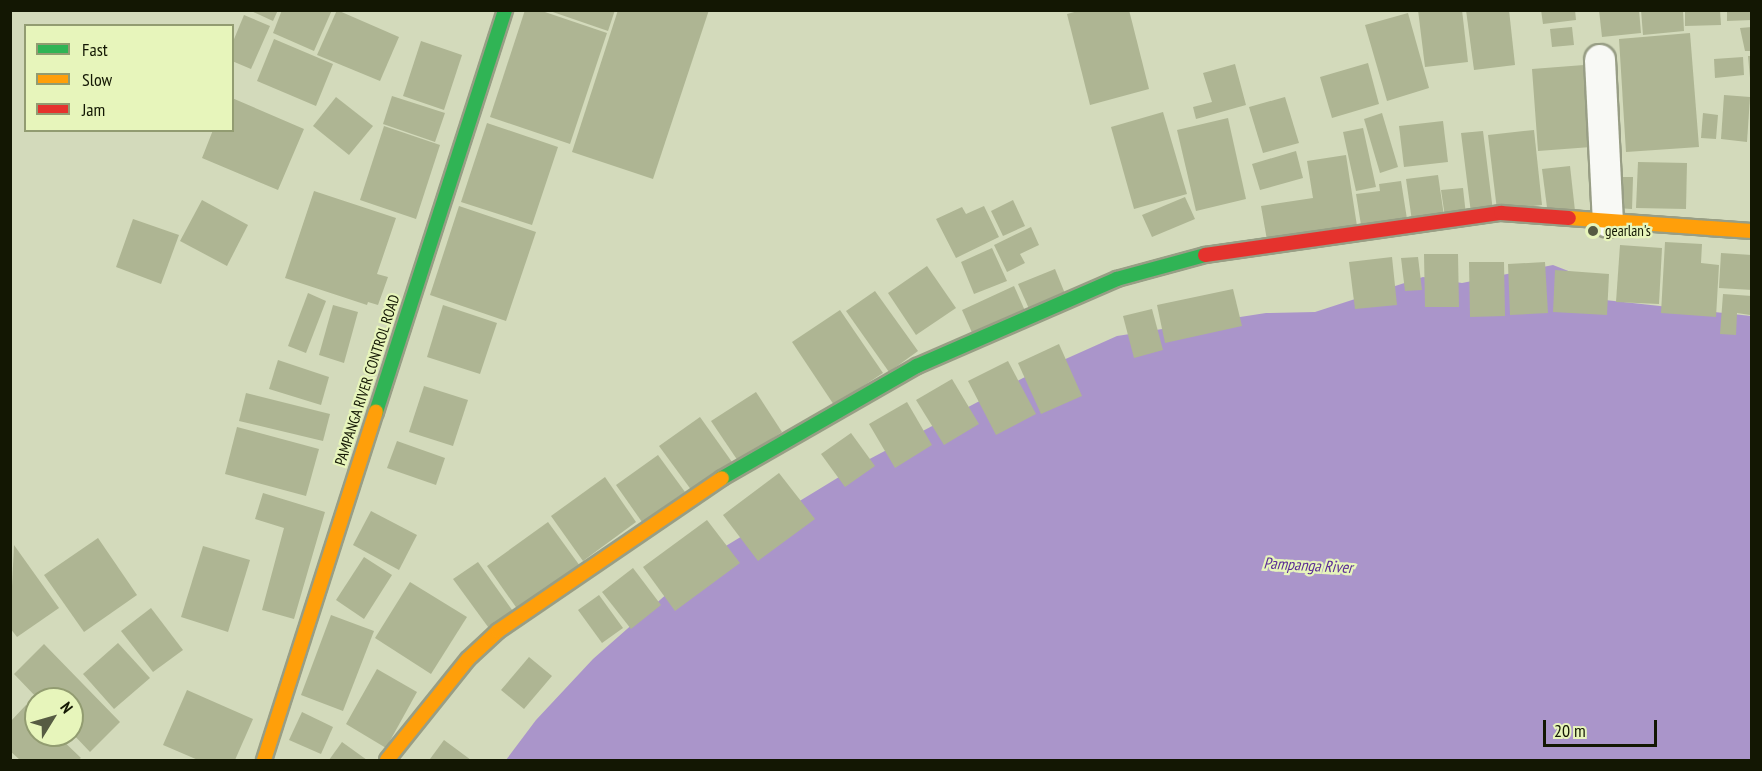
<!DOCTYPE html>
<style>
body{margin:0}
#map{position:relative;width:1762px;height:771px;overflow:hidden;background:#d3dabb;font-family:"PT Sans Narrow",sans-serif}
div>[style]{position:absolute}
.water>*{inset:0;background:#aa95ca}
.building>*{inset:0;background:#aeb593}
.roads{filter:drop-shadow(2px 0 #989e85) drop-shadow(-2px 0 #989e85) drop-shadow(0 2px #989e85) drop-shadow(0 -2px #989e85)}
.street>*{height:30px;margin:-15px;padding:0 15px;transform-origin:15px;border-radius:15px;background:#f8f9f5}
.fast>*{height:14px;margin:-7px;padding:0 7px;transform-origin:7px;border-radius:7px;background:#30b455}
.slow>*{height:14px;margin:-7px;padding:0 7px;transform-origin:7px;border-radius:7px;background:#ff9f0a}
.jam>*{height:14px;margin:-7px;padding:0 7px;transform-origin:7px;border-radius:7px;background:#e5322d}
.dots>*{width:16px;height:16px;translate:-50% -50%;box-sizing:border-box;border:3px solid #e7f5bb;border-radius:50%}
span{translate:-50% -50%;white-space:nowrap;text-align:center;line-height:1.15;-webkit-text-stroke:4.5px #e7f5bb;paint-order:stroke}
.poi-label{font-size:15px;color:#131703}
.left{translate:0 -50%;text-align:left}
.street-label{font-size:15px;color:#131703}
.water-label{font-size:16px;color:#5b2d96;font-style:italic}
.frame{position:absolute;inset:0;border:12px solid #131703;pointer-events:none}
.legend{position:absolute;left:24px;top:24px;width:210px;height:108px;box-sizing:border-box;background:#e7f5bb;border:2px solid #929c71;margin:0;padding:8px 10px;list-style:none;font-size:18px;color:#131703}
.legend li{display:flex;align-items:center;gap:12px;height:30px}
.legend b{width:30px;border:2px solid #929c71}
.north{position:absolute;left:24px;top:687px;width:60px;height:60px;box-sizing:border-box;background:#e7f5bb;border:2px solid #929c71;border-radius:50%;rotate:53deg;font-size:16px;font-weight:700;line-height:24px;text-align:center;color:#131703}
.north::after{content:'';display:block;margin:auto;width:21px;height:27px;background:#565b43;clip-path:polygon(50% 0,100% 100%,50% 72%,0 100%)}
.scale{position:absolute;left:1543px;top:720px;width:114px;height:27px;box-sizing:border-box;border:3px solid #131703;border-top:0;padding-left:8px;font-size:18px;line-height:21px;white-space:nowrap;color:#131703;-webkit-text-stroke:4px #e7f5bb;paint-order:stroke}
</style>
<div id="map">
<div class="water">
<div style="clip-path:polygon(1553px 265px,1571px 272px,1605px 300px,1751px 316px,1751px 760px,506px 760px,536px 720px,593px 659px,711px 555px,862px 463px,1023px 378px,1117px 336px,1266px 313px,1315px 312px,1423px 277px,1462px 283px)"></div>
</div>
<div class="building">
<div style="clip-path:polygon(249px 10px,278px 10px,273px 21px)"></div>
<div style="clip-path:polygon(282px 10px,332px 10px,314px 51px,273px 33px)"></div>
<div style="clip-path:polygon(337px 10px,399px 37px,380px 81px,317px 55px)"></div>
<div style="clip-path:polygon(525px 10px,539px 10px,607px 33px,570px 144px,490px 117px)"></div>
<div style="clip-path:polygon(547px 10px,615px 10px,608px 31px)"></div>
<div style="clip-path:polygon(618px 10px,709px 10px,653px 179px,572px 152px)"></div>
<div style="clip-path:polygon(1082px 10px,1129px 10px,1149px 89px,1090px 105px,1067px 14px)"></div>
<div style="clip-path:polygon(1418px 10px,1462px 10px,1468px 62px,1425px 67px)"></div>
<div style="clip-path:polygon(1466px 10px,1509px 10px,1515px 65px,1474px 70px)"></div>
<div style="clip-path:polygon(1541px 10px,1575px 10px,1576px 20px,1543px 24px)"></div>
<div style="clip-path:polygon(1599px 10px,1639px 10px,1641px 33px,1602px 37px)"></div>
<div style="clip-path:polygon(1641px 10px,1683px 10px,1684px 31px,1643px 35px)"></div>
<div style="clip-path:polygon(1685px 10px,1720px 10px,1721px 25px,1685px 26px)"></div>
<div style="clip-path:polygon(1727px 10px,1752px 10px,1752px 20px,1727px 21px)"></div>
<div style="clip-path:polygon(1408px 13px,1429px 88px,1387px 101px,1365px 25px)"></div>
<div style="clip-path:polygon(244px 15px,270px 26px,251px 69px,232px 61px,232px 44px)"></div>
<div style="clip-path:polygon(1572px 27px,1574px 45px,1552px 47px,1550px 29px)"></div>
<div style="clip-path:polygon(1752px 27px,1752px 51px,1745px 51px,1740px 28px)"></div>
<div style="clip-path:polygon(1690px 33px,1699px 147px,1626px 152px,1619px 39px)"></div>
<div style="clip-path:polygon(274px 39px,333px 64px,316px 106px,257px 81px)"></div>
<div style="clip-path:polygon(421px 41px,462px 55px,444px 110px,403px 96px)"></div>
<div style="clip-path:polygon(1748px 56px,1752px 56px,1752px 78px,1750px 78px)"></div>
<div style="clip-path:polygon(1743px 57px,1744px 75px,1715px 78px,1714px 59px)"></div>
<div style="clip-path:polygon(1368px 63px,1379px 104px,1332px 118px,1320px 77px)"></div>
<div style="clip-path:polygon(1235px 64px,1246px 105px,1196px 119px,1193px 107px,1212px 102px,1203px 73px)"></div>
<div style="clip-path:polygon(1584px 65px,1586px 88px,1597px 87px,1591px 147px,1538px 151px,1532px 69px)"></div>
<div style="clip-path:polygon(1724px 95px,1750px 97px,1747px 142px,1721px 139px)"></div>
<div style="clip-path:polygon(392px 96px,445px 113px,435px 142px,383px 124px)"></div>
<div style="clip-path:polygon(336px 97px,373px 126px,349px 155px,313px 126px)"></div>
<div style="clip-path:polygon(1285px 97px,1299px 143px,1263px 153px,1249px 107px)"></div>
<div style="clip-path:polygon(232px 98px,304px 129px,278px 190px,202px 158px,213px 130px,232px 130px)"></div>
<div style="clip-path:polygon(1163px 112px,1187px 194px,1134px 209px,1111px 127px)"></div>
<div style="clip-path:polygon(1382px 113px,1398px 167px,1380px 173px,1364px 119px)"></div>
<div style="clip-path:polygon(1703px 113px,1718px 115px,1716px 139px,1701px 138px)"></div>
<div style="clip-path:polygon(1228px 118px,1246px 199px,1196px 211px,1177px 130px)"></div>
<div style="clip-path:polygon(1443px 121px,1448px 162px,1404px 167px,1399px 126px)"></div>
<div style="clip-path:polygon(487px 123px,558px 147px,532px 225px,461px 202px)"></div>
<div style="clip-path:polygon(384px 126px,440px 145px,416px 219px,360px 200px)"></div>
<div style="clip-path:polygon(1363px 128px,1376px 187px,1356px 191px,1343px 132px)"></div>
<div style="clip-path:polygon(1534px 130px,1542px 205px,1497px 210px,1488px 135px)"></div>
<div style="clip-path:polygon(1483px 131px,1493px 211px,1471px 213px,1461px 133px)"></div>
<div style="clip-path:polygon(1296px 151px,1303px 178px,1260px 190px,1252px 164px)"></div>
<div style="clip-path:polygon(1346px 155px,1357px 226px,1267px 240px,1261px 206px,1313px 198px,1307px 161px)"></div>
<div style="clip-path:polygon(1638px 162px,1687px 163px,1686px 209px,1636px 208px)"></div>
<div style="clip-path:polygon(1570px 166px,1575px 211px,1548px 215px,1542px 169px)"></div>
<div style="clip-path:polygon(1438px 175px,1444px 216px,1412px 221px,1406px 179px)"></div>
<div style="clip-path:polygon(1617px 177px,1633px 177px,1632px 209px,1616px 208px)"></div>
<div style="clip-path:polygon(1401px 181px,1407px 219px,1361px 225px,1356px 194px,1380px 191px,1379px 184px)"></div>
<div style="clip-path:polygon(1463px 188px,1466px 215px,1445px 217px,1441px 190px)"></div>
<div style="clip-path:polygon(314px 191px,396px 218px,377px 274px,388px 277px,378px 305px,368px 302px,367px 305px,285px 278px)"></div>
<div style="clip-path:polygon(1185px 197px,1195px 219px,1152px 237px,1142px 215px)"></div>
<div style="clip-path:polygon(202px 200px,248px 225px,227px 266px,180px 241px)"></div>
<div style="clip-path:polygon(1013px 200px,1025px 226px,1003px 236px,991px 211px)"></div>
<div style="clip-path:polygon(459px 206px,536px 232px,506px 321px,430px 295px)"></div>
<div style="clip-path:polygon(984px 206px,999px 237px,956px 258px,936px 219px,962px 207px,966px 214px)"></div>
<div style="clip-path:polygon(133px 219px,179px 235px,161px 284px,116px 267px)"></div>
<div style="clip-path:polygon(1031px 227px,1039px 245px,1020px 254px,1025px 263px,1007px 272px,994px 245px)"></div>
<div style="clip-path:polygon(1665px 242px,1702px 244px,1701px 263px,1719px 265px,1716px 317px,1661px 313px)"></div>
<div style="clip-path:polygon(1620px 245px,1662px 248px,1659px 304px,1616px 302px)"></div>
<div style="clip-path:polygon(992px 248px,1007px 281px,974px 294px,961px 262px)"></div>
<div style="clip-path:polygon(1721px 253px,1752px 255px,1752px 290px,1719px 288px)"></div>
<div style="clip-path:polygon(1424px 254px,1458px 254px,1459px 307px,1425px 307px)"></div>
<div style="clip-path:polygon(1392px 257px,1397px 305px,1355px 309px,1349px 262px)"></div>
<div style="clip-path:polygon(1418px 257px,1422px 290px,1405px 291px,1401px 258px)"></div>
<div style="clip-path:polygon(1469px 262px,1504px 262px,1505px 316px,1470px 317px)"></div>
<div style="clip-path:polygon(1545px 262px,1548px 313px,1510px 315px,1508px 264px)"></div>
<div style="clip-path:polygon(927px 266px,956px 308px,916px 335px,888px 293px)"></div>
<div style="clip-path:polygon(1055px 269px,1066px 296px,1030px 311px,1018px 284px)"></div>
<div style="clip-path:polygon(1555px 270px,1609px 274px,1607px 315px,1553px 312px)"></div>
<div style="clip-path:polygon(1014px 286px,1026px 313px,974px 337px,962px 310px)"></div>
<div style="clip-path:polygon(1233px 289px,1242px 326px,1165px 343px,1157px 305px)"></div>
<div style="clip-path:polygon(875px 291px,918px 351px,889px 372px,846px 311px)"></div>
<div style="clip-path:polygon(308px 293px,326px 301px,306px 353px,288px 346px)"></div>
<div style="clip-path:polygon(1723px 294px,1752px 296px,1750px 315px,1737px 313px,1736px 335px,1720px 334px)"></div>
<div style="clip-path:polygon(333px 305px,358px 312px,344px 363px,319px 355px)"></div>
<div style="clip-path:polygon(443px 305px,497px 323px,480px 374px,427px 357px)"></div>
<div style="clip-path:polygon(1152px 309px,1163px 350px,1134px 358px,1123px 316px)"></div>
<div style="clip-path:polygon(840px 310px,883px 373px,834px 405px,792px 342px)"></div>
<div style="clip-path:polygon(1059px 344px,1082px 396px,1041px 414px,1018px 363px)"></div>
<div style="clip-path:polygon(278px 360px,329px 377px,321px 405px,269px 389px)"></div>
<div style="clip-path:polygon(1008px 361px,1036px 414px,996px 435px,968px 381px)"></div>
<div style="clip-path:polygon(952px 379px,979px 424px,944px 445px,916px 400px)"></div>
<div style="clip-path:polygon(424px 386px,468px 400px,453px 446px,409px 432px)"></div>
<div style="clip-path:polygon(756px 392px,782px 432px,738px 461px,711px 421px)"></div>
<div style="clip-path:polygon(246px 393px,330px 414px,323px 441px,239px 421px)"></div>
<div style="clip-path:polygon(907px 402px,932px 445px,895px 468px,869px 424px)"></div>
<div style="clip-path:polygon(700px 417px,732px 462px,692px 491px,659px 446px)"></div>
<div style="clip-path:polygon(237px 427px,319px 449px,306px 496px,225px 474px)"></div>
<div style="clip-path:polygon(851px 433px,875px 466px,845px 487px,821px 454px)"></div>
<div style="clip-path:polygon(397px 441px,445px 458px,436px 485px,387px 468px)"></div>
<div style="clip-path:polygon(658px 455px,685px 492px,642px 522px,616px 485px)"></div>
<div style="clip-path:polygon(779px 473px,815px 519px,758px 561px,723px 515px)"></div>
<div style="clip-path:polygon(605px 477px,636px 522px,583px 561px,551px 516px)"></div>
<div style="clip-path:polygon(263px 493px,325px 512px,294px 619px,262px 610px,284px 528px,255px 519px)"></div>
<div style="clip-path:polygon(371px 511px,417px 535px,399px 570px,353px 545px)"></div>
<div style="clip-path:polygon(707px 520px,740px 563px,675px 611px,643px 567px)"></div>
<div style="clip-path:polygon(548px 522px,580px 566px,518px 610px,487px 566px)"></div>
<div style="clip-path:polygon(98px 538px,137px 595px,84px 632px,44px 575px)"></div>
<div style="clip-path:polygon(14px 545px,59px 608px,17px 637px,10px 628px)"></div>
<div style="clip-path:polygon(203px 546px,250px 560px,228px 632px,181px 617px)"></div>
<div style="clip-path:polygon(364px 557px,392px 575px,364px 619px,336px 600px)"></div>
<div style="clip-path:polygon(478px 562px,515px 614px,491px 631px,453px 579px)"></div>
<div style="clip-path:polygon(633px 568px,661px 605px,631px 629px,602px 592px)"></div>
<div style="clip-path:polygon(410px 582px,467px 617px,431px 674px,375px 638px)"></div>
<div style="clip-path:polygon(599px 595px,623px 628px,602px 643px,578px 610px)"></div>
<div style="clip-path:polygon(151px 608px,183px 650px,153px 672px,121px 631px)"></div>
<div style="clip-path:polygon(331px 615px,374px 631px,343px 711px,301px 695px)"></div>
<div style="clip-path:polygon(118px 643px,150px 678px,114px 709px,83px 674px)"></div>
<div style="clip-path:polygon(44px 644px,120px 722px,90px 752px,72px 733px,72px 699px,38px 699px,14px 674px)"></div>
<div style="clip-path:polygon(529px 657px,552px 676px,524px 709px,501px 690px)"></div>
<div style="clip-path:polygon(377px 669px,417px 692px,386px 748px,346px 724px)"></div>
<div style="clip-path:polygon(187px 690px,253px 719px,235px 760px,198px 760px,163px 745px)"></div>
<div style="clip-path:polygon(26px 705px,36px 715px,36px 735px,57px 735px,81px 758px,78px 760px,20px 760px,10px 751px,10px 722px)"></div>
<div style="clip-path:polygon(302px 712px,333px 727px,321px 754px,289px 740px)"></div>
<div style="clip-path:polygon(444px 740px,471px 760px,430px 759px)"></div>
<div style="clip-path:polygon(342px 742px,367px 760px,329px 760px)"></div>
</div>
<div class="roads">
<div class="street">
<div style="left:1600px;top:60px;width:162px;rotate:87.2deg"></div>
</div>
<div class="fast">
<div style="left:376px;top:412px;width:422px;rotate:-72.2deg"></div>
<div style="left:722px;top:478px;width:225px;rotate:-29.9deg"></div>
<div style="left:917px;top:366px;width:218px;rotate:-23.5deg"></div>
<div style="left:1117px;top:279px;width:91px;rotate:-15.3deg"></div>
</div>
<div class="slow">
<div style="left:1569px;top:218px;width:183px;rotate:4.1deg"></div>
<div style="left:264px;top:760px;width:366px;rotate:-72.2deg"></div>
<div style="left:387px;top:760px;width:129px;rotate:-51.3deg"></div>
<div style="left:468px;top:659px;width:41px;rotate:-43deg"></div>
<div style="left:498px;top:631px;width:271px;rotate:-34.3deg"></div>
</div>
<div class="jam">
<div style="left:1205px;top:255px;width:299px;rotate:-8.1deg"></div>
<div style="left:1501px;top:213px;width:68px;rotate:4.2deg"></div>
</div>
</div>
<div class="dots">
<div style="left:1593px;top:231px;background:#565b43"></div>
</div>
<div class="poi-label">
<span class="left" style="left:1605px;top:231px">gearlan's</span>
</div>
<div class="street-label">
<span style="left:367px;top:380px;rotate:-72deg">PAMPANGA RIVER CONTROL ROAD</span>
</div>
<div class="water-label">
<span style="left:1308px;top:565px;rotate:3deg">Pampanga River</span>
</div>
<div class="frame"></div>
<ul class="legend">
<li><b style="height:8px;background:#30b455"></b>Fast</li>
<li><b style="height:8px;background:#ff9f0a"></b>Slow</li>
<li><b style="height:8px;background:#e5322d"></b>Jam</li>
</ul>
<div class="north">N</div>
<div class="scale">20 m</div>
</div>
